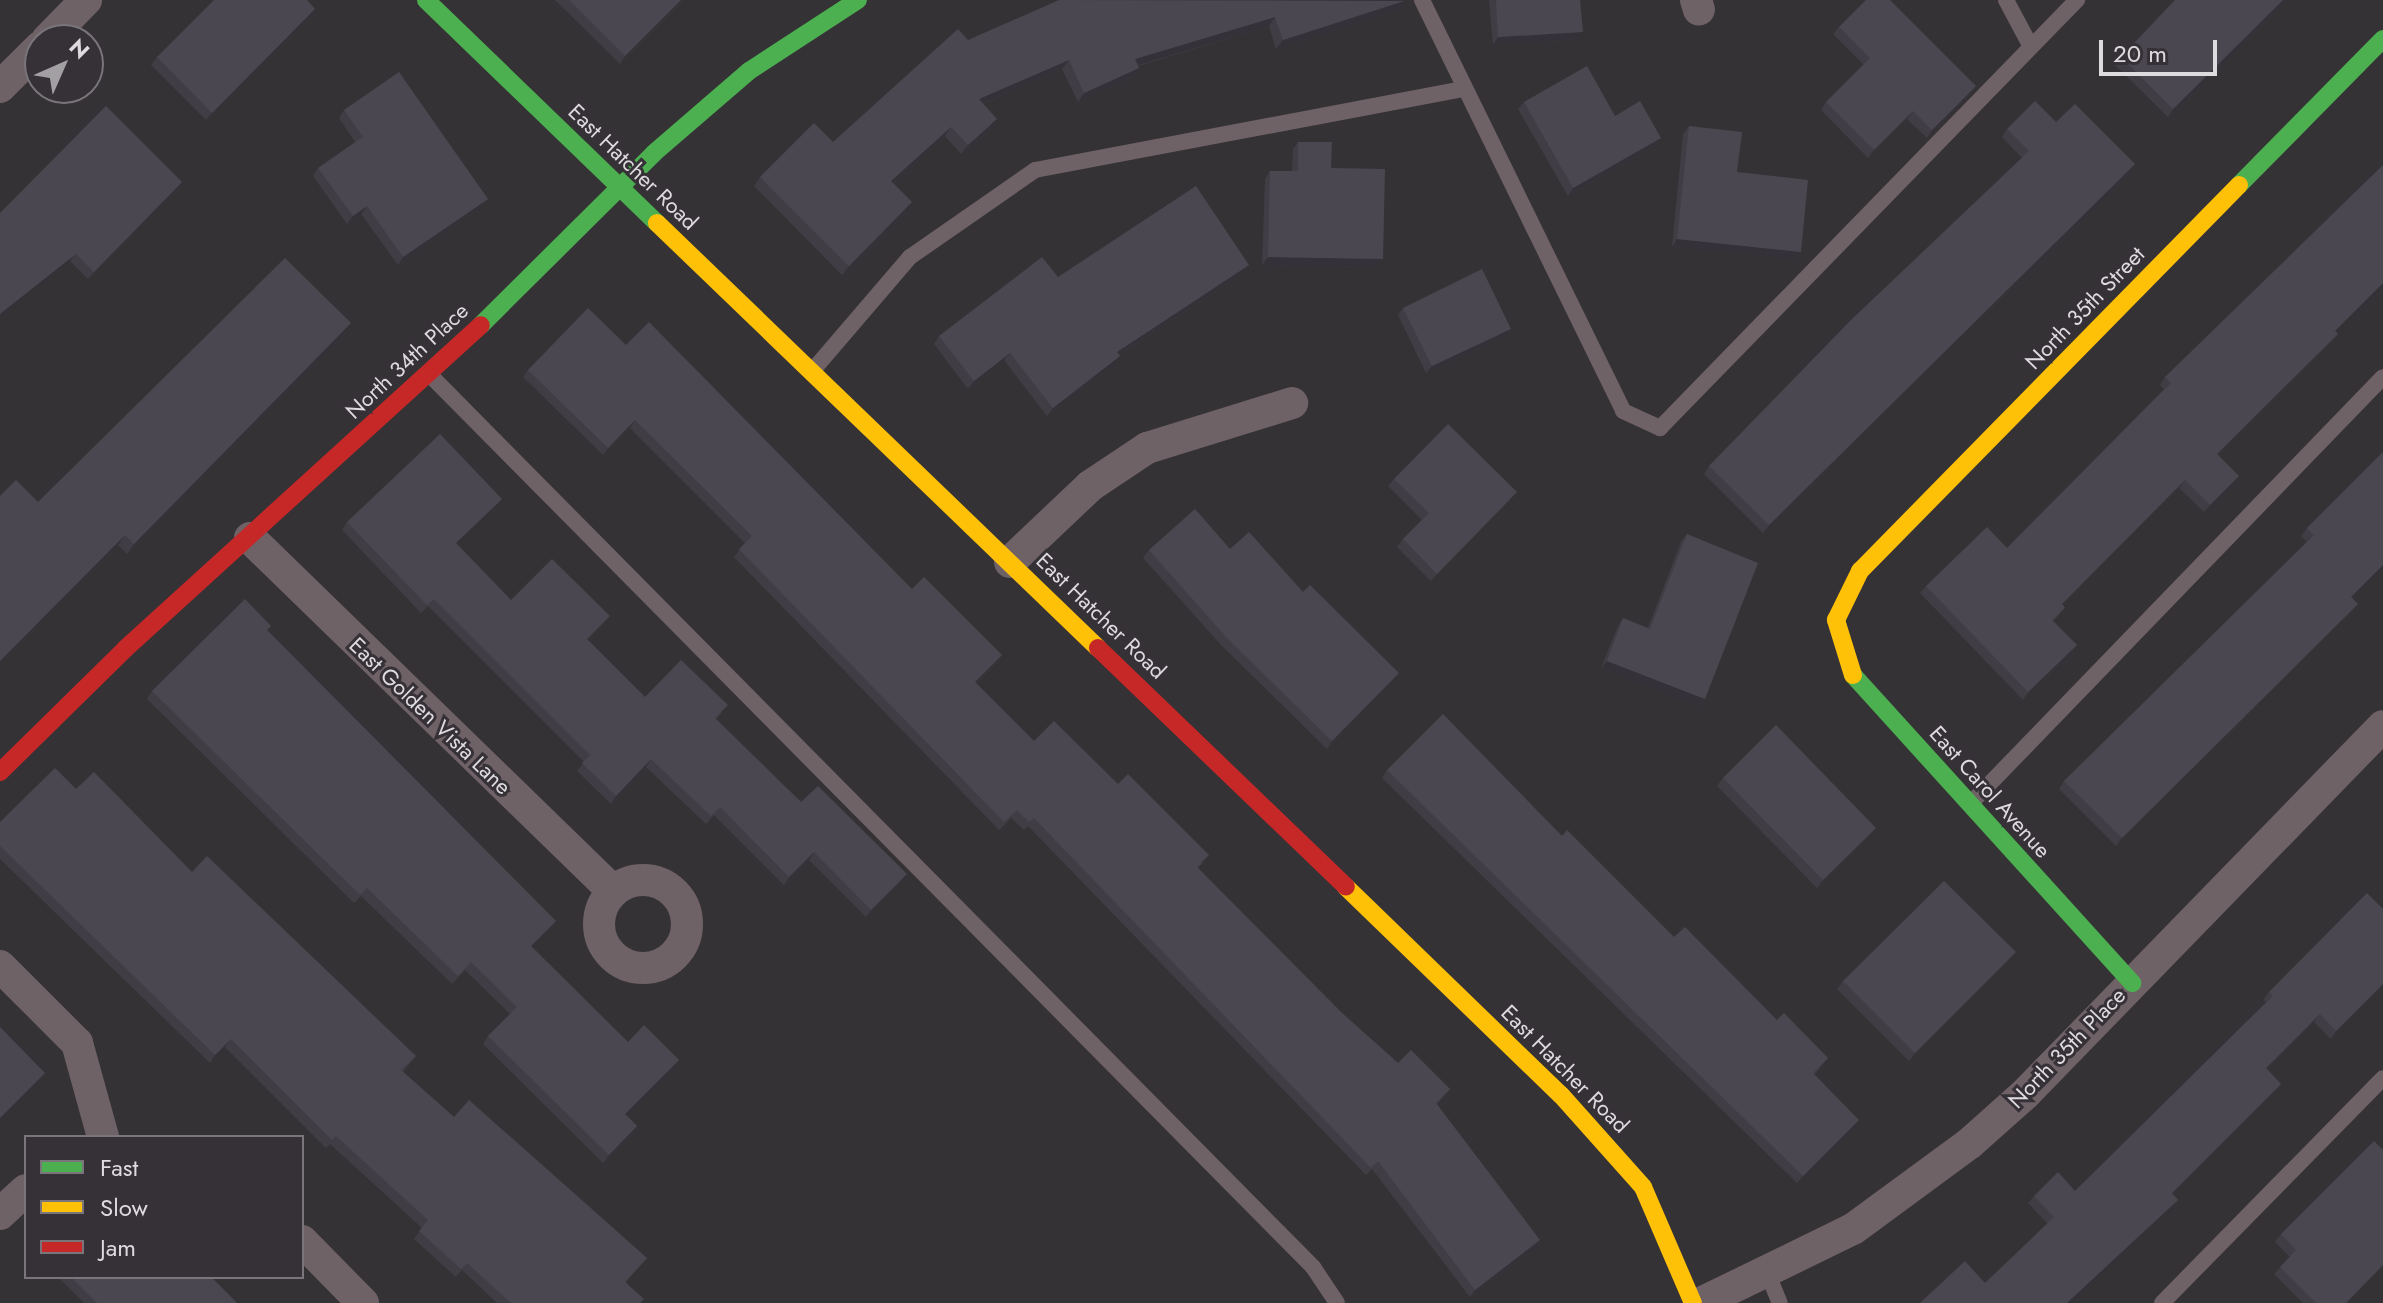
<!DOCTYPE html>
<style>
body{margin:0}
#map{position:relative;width:2383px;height:1303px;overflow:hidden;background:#353236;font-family:Jost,sans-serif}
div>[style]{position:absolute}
.lane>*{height:16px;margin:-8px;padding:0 8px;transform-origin:8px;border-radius:8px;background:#6f6266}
.street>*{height:32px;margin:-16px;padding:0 16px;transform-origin:16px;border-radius:16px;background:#6f6266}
.street>.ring{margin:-16px;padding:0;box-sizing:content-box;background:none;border:32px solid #6f6266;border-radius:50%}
.fast>*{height:18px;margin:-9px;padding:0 9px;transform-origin:9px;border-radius:9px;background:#4caf50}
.slow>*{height:18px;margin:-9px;padding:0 9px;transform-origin:9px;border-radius:9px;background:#ffc107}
.jam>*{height:18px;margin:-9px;padding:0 9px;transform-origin:9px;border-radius:9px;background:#c62828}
.wall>*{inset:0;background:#403d45}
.shaded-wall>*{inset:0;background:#343238}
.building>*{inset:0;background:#4b4750}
span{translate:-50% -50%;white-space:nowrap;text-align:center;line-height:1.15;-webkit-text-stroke:6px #363137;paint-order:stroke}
.street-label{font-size:22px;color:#dedbde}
.legend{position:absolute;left:24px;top:1135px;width:280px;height:144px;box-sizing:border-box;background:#363137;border:2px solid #79757a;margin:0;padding:10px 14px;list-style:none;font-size:24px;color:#dedbde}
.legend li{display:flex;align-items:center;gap:16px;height:40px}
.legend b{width:40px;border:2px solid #79757a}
.north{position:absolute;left:24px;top:24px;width:80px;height:80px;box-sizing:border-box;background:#363137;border:2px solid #79757a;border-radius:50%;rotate:45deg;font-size:22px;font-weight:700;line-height:32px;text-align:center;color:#dedbde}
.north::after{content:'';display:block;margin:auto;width:28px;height:36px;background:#a3a0a3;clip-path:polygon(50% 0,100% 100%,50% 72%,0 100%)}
.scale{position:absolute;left:2099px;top:40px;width:118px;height:36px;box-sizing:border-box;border:4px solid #dedbde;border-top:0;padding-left:10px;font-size:24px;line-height:28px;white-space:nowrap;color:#dedbde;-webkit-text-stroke:6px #363137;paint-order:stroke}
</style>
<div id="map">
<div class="lane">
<div style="left:1422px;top:0;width:458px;rotate:63.9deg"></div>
<div style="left:1623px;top:411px;width:41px;rotate:24.7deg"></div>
<div style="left:1660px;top:428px;width:598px;rotate:-45.75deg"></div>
<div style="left:2006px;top:0;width:53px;rotate:62deg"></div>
<div style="left:814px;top:369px;width:148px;rotate:-49.4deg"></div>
<div style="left:910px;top:257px;width:152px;rotate:-34.8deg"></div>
<div style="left:1035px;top:170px;width:435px;rotate:-10.7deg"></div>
<div style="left:430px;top:375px;width:1255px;rotate:45.29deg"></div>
<div style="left:1313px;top:1267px;width:43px;rotate:56.3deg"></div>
<div style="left:1972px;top:802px;width:591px;rotate:-45.96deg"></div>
<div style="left:1768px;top:1274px;width:31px;rotate:68deg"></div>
<div style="left:2162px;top:1303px;width:315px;rotate:-45.5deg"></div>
</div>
<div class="street">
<div style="left:1696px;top:0;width:10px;rotate:73deg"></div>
<div style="left:47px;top:40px;width:56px;rotate:-45.7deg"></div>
<div style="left:0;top:87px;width:57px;rotate:-45deg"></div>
<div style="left:250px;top:538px;width:506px;rotate:44.2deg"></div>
<div style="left:1010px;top:562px;width:110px;rotate:-43.5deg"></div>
<div style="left:1090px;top:486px;width:69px;rotate:-33.7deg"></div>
<div style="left:1147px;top:448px;width:152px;rotate:-17.2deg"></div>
<div class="ring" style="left:599px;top:880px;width:56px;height:56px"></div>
<div style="left:0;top:966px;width:109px;rotate:45deg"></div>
<div style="left:77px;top:1043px;width:98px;rotate:74.5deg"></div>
<div style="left:0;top:1214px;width:35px;rotate:-43deg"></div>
<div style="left:302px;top:1241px;width:87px;rotate:45.5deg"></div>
<div style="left:1701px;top:1303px;width:169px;rotate:-26deg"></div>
<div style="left:1853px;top:1229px;width:145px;rotate:-36.3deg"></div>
<div style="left:1970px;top:1143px;width:74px;rotate:-41.7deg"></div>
<div style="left:2025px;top:1094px;width:513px;rotate:-45.79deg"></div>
</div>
<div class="fast">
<div style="left:426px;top:0;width:321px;rotate:44deg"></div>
<div style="left:2239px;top:185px;width:205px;rotate:-45.4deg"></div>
<div style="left:481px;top:325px;width:244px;rotate:-44.8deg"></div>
<div style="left:654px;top:153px;width:125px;rotate:-40.8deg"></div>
<div style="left:749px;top:71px;width:130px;rotate:-33.1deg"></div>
<div style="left:1853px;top:675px;width:416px;rotate:47.8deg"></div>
</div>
<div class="slow">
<div style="left:657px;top:223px;width:612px;rotate:43.94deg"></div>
<div style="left:1853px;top:675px;width:58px;rotate:-107.2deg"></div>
<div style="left:1836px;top:620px;width:55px;rotate:-63.9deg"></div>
<div style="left:1860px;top:571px;width:541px;rotate:-45.52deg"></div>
<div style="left:1346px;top:887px;width:299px;rotate:44.1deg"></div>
<div style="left:1561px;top:1095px;width:123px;rotate:48.3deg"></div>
<div style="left:1643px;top:1187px;width:126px;rotate:66.7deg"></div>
</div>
<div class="jam">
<div style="left:1098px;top:648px;width:344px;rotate:43.9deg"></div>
<div style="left:0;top:772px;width:175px;rotate:-44.5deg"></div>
<div style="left:125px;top:649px;width:481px;rotate:-42.3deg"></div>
</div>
<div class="wall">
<div style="clip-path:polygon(555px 0,684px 0,620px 64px)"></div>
<div style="clip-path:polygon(1489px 0,1580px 0,1577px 39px,1493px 45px)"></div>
<div style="clip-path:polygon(2175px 0,2286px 0,2168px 117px,2115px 65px,2121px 57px)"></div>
<div style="clip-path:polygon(1404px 1px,1398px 10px,1276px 49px,1269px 26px,1138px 66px,1139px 68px,1133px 77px,1078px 102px,1062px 69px,983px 104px,991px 128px,961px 154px,945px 136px,893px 183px,906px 211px,842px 275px,754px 186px,760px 177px,833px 142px,968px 40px)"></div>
<div style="clip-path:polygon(310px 17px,206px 120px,151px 65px,157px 57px)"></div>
<div style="clip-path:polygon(1839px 27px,1976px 86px,1970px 94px,1927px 138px,1907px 119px,1868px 158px,1821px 110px,1826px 102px,1864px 65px,1833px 34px)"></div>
<div style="clip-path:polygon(1524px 102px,1615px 116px,1661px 138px,1655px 146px,1568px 196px,1518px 109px)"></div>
<div style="clip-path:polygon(344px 110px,488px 199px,482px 206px,398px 265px,361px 214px,347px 224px,313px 176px,318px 168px,355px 142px,339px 118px)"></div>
<div style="clip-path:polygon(2056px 122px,2130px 172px,1763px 533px,1704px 474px,1709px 466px,2022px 158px,2002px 137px,2007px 129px)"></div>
<div style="clip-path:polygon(1689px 126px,1737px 172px,1801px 252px,1795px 259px,1672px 247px,1683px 134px)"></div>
<div style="clip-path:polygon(1298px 142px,1331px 168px,1377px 267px,1262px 265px,1265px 179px,1270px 171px,1292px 171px,1293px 149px)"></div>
<div style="clip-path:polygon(182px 182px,177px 189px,88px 279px,70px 261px,0 213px)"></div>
<div style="clip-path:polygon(1249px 265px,1243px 273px,1119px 355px,1114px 364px,1047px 416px,1004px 360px,968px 389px,934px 344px,939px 336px,1058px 277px)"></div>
<div style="clip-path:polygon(1403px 308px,1505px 337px,1426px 373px,1398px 315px)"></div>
<div style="clip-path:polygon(2336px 332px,2338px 334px,2332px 342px,2218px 456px,2233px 484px,2204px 512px,2179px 488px,2063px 605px,2059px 615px,2053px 621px,2077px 645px,2072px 653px,2023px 700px,1920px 593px,1926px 586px,2007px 548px,2164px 389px,2160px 385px,2165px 377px)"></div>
<div style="clip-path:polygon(344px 333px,127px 554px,118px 545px,0 664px,0 496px,38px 502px)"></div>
<div style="clip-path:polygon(626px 345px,912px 589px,1002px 655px,996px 663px,976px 683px,1034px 741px,1118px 784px,1203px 863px,1198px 868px,1342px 1013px,1398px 1063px,1450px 1089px,1437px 1104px,1535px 1248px,1470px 1297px,1372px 1169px,1366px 1175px,1028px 826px,1024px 830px,1011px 818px,999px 830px,734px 557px,745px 543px,630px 428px,603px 455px,523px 377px,528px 370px)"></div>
<div style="clip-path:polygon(2383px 452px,2352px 598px,2358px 604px,2353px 611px,2116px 846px,2059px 789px,2064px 781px,2307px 542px,2301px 536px,2307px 528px)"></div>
<div style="clip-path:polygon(1394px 479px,1511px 500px,1431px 581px,1397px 547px,1403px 539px,1422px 520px,1388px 486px)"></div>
<div style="clip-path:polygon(502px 499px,496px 507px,457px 544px,511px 600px,604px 624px,588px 640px,645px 697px,722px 713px,716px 719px,801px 802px,901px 882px,866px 917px,809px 860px,784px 885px,714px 815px,706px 824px,646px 767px,611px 804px,577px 771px,584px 762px,428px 606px,421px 613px,342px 530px,347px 522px)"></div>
<div style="clip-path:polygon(1687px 534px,1705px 699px,1699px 707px,1601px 668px,1618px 626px,1623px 618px,1648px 628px,1681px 542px)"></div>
<div style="clip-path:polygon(1230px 549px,1303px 592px,1394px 681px,1327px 749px,1222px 646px,1143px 558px,1149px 550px)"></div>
<div style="clip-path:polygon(268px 631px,556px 921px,551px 928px,532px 947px,628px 1042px,679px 1060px,674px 1067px,626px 1115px,637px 1126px,632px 1134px,603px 1163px,483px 1044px,488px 1036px,510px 1014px,465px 970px,452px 984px,361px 896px,354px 903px,147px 699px,152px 691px)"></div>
<div style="clip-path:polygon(1387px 770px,1562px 836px,1674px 937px,1777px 1020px,1828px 1058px,1814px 1075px,1853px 1128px,1797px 1183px,1382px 778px)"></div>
<div style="clip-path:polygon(1723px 778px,1870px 835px,1817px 888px,1717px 786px)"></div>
<div style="clip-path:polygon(76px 789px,192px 872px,416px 1056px,403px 1072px,454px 1117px,647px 1258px,626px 1282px,641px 1303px,497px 1303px,462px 1270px,456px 1277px,414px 1239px,422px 1228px,330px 1144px,326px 1148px,225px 1047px,210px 1063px,0 859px,0 822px)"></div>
<div style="clip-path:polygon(2010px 960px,1909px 1061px,1837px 989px,1843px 981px)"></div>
<div style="clip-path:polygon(2383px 987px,2331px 1039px,2314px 1022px,2267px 1069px,2281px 1084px,2276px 1091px,2173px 1194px,2178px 1200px,2173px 1208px,2048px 1224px,2028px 1203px,2034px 1196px,2075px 1191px,2266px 1002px,2263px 1000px,2269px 992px)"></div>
<div style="clip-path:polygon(2383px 1150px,2383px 1267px,2348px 1303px,2303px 1303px,2274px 1274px,2290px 1257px,2275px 1242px,2281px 1234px)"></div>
<div style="clip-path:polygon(58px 1277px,211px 1277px,237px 1303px,84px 1303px)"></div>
</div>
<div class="shaded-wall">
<div style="clip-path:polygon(681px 0,684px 0,620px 64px,625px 56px)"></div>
<div style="clip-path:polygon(2283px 0,2286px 0,2168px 117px,2173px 109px)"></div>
<div style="clip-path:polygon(1404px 1px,1398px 10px,1276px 49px,1283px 40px)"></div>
<div style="clip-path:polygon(315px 9px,310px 17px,206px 120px,212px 113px)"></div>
<div style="clip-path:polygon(1275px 17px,1269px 26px,1128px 68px,1135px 59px)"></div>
<div style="clip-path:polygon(1583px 32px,1577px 39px,1493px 45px,1498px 37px)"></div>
<div style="clip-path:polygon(1069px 60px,1062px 69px,973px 108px,979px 99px)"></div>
<div style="clip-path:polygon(1139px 68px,1133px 77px,1078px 102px,1084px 93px)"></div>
<div style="clip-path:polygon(1976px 86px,1970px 94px,1927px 138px,1932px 130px)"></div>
<div style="clip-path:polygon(1913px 111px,1907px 119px,1868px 158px,1874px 150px)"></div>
<div style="clip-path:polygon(997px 119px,991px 128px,961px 154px,968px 145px)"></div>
<div style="clip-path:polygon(951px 127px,945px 136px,885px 190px,891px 181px)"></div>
<div style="clip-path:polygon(1661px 138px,1655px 146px,1568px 196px,1573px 188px)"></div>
<div style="clip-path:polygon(2135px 164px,2130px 172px,1763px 533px,1769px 525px)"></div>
<div style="clip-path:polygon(182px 182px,177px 189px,88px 279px,94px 272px)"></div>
<div style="clip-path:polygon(488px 199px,482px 206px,398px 265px,403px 257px)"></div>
<div style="clip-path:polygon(912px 202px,906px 211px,842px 275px,849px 266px)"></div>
<div style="clip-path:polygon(367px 206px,361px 214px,347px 224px,353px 216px)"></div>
<div style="clip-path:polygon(1677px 239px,1801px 252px,1795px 259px,1672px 247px)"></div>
<div style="clip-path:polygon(76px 254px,70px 261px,0 317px,0 314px)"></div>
<div style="clip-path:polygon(1268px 257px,1383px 259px,1377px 267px,1262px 265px)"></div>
<div style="clip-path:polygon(1249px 265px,1243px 273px,1111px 360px,1117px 352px)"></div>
<div style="clip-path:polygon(2383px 283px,2383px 286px,2329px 339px,2335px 331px)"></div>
<div style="clip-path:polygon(351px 323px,344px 333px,127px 554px,134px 544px)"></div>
<div style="clip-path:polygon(1511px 329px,1505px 337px,1426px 373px,1432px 366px)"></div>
<div style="clip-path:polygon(2338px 334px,2332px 342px,2212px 462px,2217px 454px)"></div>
<div style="clip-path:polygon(1010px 353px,1004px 360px,968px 389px,974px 381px)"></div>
<div style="clip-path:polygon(1120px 356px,1114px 364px,1047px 416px,1053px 408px)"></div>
<div style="clip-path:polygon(635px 420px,630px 428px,603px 455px,608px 448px)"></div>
<div style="clip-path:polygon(2239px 476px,2233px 484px,2204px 512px,2210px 505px)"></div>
<div style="clip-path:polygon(2185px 480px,2179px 488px,2056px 612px,2062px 604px)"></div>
<div style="clip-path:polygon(1517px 492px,1511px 500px,1431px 581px,1437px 574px)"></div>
<div style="clip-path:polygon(502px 499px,496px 507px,451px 551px,456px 543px)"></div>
<div style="clip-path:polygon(125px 535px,118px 545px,0 664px,0 661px)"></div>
<div style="clip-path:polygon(2383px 565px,2383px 567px,2346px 604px,2351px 597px)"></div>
<div style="clip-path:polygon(2358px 604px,2353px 611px,2116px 846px,2122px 838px)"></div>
<div style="clip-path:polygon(610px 616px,604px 624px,581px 647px,587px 639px)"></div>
<div style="clip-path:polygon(2077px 645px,2072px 653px,2023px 700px,2028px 692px)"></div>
<div style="clip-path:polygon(1002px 655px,996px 663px,969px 690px,975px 682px)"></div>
<div style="clip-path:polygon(1607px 661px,1705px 699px,1699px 707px,1601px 668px)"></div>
<div style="clip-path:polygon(1399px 673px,1394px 681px,1327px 749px,1332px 741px)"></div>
<div style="clip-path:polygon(651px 759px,646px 767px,611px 804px,616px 796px)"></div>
<div style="clip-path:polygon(1876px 828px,1870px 835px,1817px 888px,1823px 880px)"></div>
<div style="clip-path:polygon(814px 852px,809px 860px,784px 885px,789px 877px)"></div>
<div style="clip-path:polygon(907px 874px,901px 882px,866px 917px,871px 910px)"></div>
<div style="clip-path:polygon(556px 921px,551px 928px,526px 954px,531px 946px)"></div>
<div style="clip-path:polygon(2016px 952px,2010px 960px,1909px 1061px,1915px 1053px)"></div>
<div style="clip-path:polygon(2383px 984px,2383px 987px,2331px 1039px,2336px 1031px)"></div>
<div style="clip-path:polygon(2320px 1014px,2314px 1022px,2260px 1076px,2266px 1068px)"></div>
<div style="clip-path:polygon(231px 1039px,225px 1047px,210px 1063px,215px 1055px)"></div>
<div style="clip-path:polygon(679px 1060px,674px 1067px,620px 1122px,625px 1114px)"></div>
<div style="clip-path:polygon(45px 1073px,40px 1081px,0 1120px,0 1118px)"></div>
<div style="clip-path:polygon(2281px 1084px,2276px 1091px,2166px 1201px,2172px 1193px)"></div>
<div style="clip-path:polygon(1859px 1120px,1853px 1128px,1797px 1183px,1803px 1176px)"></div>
<div style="clip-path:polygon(637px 1126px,632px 1134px,603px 1163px,609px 1155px)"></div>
<div style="clip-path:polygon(2178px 1200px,2173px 1208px,2070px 1303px,2067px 1303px)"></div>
<div style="clip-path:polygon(1540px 1240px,1535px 1248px,1470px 1297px,1475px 1290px)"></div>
<div style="clip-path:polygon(2383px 1265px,2383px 1267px,2348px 1303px,2346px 1303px)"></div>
</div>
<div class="building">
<div style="clip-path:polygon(214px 0,307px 0,315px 9px,212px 113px,157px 57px)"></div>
<div style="clip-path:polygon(569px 0,681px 0,625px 56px)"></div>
<div style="clip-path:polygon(1059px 0,1404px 1px,1283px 40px,1275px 17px,1135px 59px,1139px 68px,1084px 93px,1069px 60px,979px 99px,997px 119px,968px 145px,951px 127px,891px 181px,912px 202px,849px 266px,760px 177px,814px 123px,833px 142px,958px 29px,968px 40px)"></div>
<div style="clip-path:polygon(1496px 0,1580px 0,1583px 32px,1498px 37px)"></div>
<div style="clip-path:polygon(1866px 0,1890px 0,1976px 86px,1932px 130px,1913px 111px,1874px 150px,1826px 102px,1870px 58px,1839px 27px)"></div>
<div style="clip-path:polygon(2175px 0,2283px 0,2173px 109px,2121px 57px)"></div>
<div style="clip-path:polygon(1587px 66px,1615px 116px,1640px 101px,1661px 138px,1573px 188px,1524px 102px)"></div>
<div style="clip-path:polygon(399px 72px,488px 199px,403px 257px,367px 206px,353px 216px,318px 168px,363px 137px,344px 110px)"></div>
<div style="clip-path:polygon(2035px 101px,2056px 122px,2075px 104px,2135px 164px,1769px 525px,1709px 466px,1851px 320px,2029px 151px,2007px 129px)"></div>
<div style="clip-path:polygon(106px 106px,182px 182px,94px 272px,76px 254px,0 314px,0 213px)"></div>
<div style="clip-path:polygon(1689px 126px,1742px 132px,1737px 172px,1808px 180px,1801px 252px,1677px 239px)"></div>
<div style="clip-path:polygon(1298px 142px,1332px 142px,1331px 168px,1385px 169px,1383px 259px,1268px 257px,1270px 171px,1298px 171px)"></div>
<div style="clip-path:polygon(2383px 165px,2383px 283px,2335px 331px,2338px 334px,2217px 454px,2239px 476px,2210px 505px,2185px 480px,2062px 604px,2065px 608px,2052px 620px,2077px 645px,2028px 692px,1926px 586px,1987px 527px,2007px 548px,2171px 383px,2165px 377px)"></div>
<div style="clip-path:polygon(1196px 186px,1249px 265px,1117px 352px,1120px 356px,1053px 408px,1010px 353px,974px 381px,939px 336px,1042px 257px,1058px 277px)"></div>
<div style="clip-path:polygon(285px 258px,351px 323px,134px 544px,125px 535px,0 661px,0 496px,16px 480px,38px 502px)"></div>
<div style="clip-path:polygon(1482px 269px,1511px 329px,1432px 366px,1403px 308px)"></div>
<div style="clip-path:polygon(588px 308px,626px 345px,649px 322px,912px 589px,924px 577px,1002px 655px,975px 682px,1034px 741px,1054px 721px,1118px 784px,1128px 774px,1209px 855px,1197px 867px,1342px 1013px,1398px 1063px,1411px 1050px,1450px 1089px,1436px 1103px,1540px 1240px,1475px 1290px,1378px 1161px,1371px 1168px,1034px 818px,1029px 822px,1017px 810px,1004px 822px,739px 549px,752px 536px,635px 420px,608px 448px,528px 370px)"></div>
<div style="clip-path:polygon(1448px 424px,1517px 492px,1437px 574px,1403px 539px,1429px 513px,1394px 479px)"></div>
<div style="clip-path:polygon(440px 434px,502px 499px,456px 543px,511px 600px,552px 559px,610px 616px,587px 639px,645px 697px,681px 660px,728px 705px,715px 718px,801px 802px,818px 786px,907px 874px,871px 910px,814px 852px,789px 877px,720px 807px,711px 816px,651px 759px,616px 796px,582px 763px,590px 755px,434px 599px,427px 605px,347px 522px)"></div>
<div style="clip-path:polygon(2383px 452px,2383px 565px,2351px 597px,2358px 604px,2122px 838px,2064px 781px,2314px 535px,2307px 528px)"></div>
<div style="clip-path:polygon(1195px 509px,1230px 549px,1249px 532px,1303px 592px,1310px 585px,1399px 673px,1332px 741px,1227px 638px,1149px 550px)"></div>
<div style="clip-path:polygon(1687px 534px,1758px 563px,1705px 699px,1607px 661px,1623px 618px,1650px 629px)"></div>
<div style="clip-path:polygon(245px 599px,271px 626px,267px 630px,556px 921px,531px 946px,628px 1042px,644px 1025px,679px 1060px,625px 1114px,637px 1126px,609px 1155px,488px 1036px,517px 1007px,471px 962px,458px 976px,367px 888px,360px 895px,152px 691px)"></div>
<div style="clip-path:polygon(1443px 714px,1562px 836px,1567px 830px,1674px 937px,1685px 927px,1777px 1020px,1784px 1013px,1828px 1058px,1813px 1073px,1859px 1120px,1803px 1176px,1387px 770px)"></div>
<div style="clip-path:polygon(1776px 725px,1876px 828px,1823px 880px,1723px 778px)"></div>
<div style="clip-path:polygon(55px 768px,76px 789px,94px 772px,192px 872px,207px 856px,416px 1056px,401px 1070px,454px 1117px,469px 1100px,647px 1258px,625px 1282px,644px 1299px,640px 1303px,511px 1303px,467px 1263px,461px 1269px,419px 1231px,428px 1220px,336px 1136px,332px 1140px,231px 1039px,215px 1055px,0 846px,0 822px)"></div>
<div style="clip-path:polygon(1944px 881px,2016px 952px,1915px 1053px,1843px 981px)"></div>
<div style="clip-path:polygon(2367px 893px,2383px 909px,2383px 984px,2336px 1031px,2320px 1014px,2266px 1068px,2281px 1084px,2172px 1193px,2178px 1200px,2067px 1303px,1920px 1303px,1965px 1261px,1985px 1283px,2054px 1217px,2034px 1196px,2058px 1172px,2075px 1191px,2273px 996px,2269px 992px)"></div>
<div style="clip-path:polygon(0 1027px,45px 1073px,0 1118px)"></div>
<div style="clip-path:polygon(2374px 1141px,2383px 1150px,2383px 1265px,2346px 1303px,2316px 1303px,2280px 1267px,2296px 1250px,2281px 1234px)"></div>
<div style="clip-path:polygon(71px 1277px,211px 1277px,237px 1303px,97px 1303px)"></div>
</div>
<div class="street-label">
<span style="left:633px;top:167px;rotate:44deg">East Hatcher Road</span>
<span style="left:2085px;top:308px;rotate:-46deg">North 35th Street</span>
<span style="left:407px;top:361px;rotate:-43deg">North 34th Place</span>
<span style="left:1101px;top:616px;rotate:44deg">East Hatcher Road</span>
<span style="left:430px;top:716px;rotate:44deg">East Golden Vista Lane</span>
<span style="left:1990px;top:792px;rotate:48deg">East Carol Avenue</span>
<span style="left:2067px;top:1048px;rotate:-46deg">North 35th Place</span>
<span style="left:1565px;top:1069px;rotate:45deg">East Hatcher Road</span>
</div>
<ul class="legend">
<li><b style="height:10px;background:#4caf50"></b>Fast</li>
<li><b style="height:10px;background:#ffc107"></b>Slow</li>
<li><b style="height:10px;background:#c62828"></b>Jam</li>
</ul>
<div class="north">N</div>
<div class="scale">20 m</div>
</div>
